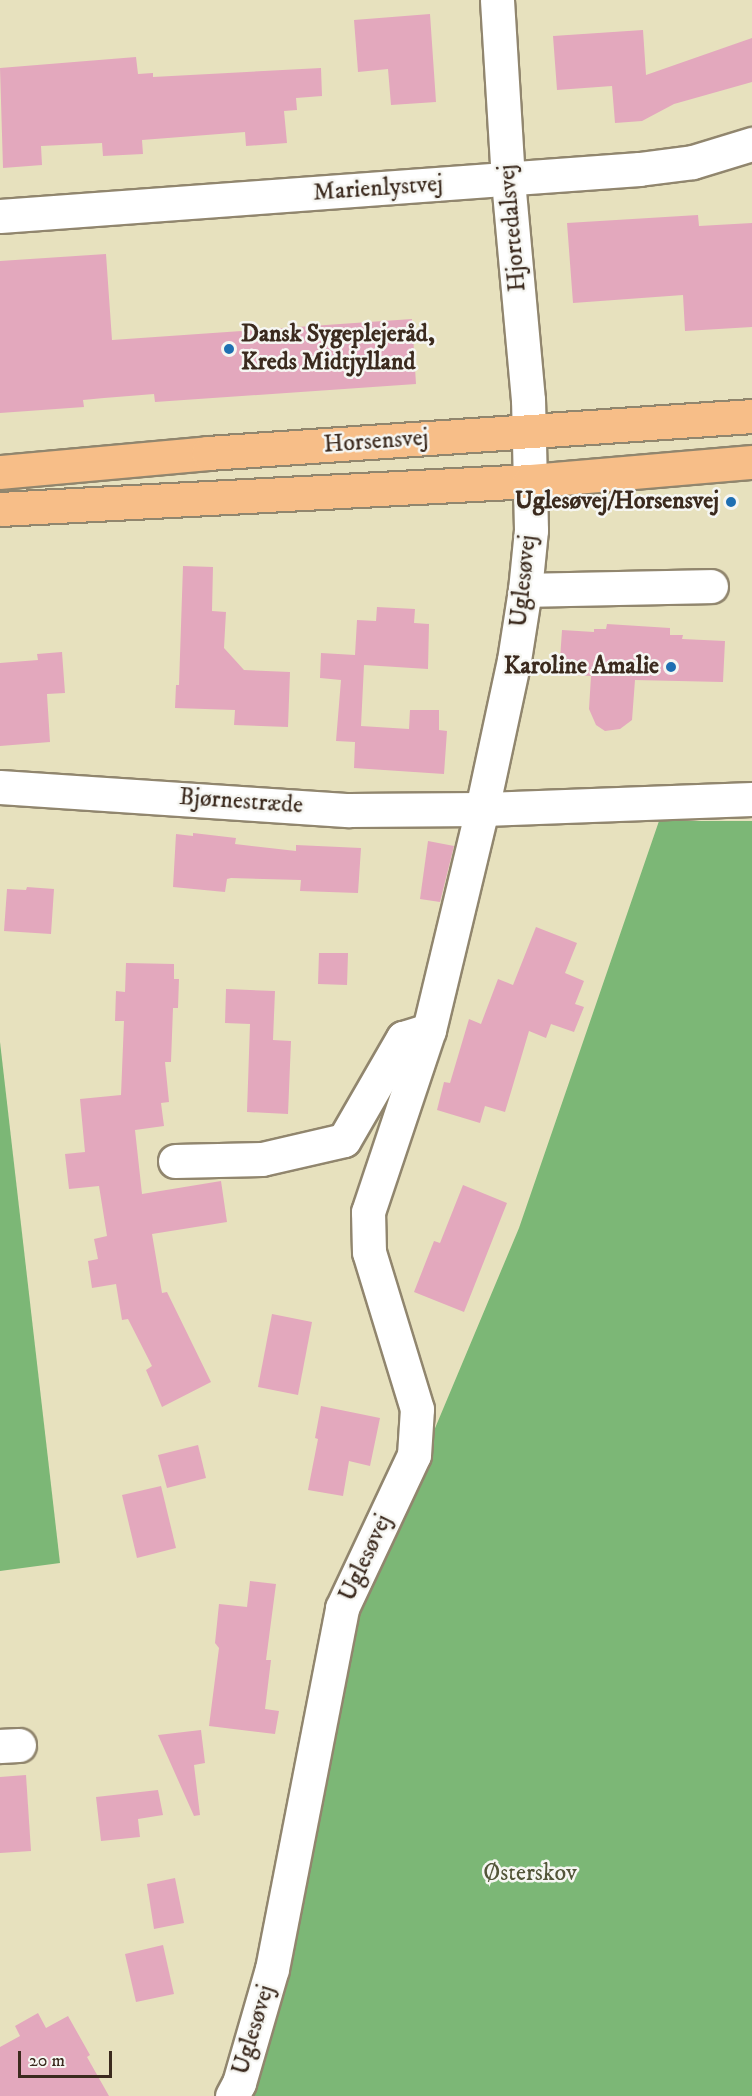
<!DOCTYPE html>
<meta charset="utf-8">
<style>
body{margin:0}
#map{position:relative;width:752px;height:2096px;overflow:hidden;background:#e7e1be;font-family:"IM FELL DW Pica",serif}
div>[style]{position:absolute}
.forest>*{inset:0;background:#7cb776}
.building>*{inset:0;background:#e3a8bd}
.roads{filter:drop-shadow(2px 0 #91866e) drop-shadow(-2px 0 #91866e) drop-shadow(0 2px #91866e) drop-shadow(0 -2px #91866e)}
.minor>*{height:33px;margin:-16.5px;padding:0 16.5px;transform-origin:16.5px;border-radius:16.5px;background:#fff}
.major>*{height:33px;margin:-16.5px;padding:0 16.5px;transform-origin:16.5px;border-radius:16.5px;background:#f7be88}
.dots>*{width:16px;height:16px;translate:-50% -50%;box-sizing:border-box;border:3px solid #f6f6f2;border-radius:50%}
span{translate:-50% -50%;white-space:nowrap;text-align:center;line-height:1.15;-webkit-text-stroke:5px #f6f6f2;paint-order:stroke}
.street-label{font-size:24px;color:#3b2a1e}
.poi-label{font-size:24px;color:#3b2a1e;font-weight:700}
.left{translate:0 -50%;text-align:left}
.right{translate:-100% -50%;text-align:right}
.park-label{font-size:24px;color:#535539}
.scale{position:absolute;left:18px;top:2051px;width:94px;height:27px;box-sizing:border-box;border:3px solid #3b2a1e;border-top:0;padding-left:8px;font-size:18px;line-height:21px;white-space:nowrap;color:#3b2a1e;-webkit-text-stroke:4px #f6f6f2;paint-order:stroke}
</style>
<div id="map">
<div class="forest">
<div style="clip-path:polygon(659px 821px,752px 821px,752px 2096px,244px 2096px,263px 2057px,360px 1607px,519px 1228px)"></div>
<div style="clip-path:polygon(0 1042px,60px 1563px,0 1571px)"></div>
</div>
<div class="building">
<div style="clip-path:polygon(430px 14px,436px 102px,391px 105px,388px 69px,358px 72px,354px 20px)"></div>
<div style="clip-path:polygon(643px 30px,646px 75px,752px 38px,752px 82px,674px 104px,642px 121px,615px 123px,612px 86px,557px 90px,553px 36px)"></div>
<div style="clip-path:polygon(136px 57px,138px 74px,153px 73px,153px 77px,321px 68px,322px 96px,296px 98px,297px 110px,284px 111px,287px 143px,246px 146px,245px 132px,142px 140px,143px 154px,103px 156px,102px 143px,41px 146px,42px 165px,3px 168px,0 68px)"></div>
<div style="clip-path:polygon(698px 215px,699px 226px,752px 223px,752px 327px,685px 331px,683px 295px,573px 303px,567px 223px)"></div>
<div style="clip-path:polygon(106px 254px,112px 340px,412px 319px,416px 384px,155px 402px,154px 394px,104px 398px,83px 400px,84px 407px,0 413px,0 261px)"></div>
<div style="clip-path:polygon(183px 566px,213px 567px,212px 611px,226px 612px,224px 648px,244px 670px,290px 672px,288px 727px,234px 725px,235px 710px,175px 708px,176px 685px,179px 685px)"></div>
<div style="clip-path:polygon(377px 607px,415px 609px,414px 623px,429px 624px,428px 669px,364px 665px,361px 726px,409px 729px,410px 710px,439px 710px,439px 730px,447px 731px,444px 774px,354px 768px,355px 742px,336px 741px,341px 680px,320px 678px,321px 653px,355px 655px,357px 620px,376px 621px)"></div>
<div style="clip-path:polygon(607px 624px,670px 628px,670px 635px,683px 635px,682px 639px,725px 641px,723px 682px,635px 680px,632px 720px,620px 729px,605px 731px,596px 725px,589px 709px,591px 676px,559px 674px,562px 630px,594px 632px,594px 629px,606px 629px)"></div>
<div style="clip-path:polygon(62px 652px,65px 693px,47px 694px,50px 742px,0 746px,0 663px,38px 660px,37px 654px)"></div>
<div style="clip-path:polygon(193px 833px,236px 838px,235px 844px,296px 851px,296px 845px,361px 848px,358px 893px,300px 891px,301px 880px,231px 878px,227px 879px,225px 892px,173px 887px,176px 834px,193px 836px)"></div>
<div style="clip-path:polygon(428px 841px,454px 846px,440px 902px,420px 899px)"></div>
<div style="clip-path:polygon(27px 887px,54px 889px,51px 934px,4px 931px,7px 889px,26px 890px)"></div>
<div style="clip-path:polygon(536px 927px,577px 943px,565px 973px,584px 981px,575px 1004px,584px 1007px,574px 1032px,551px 1024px,546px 1038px,529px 1031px,505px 1112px,485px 1106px,480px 1123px,437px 1110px,444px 1082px,450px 1083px,469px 1019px,481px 1024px,498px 979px,513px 985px)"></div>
<div style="clip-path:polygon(319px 953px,348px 953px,347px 985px,318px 984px)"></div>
<div style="clip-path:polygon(126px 963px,174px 964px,174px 979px,179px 979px,178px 1008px,173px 1008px,171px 1062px,165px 1062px,169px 1102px,161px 1103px,164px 1126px,135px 1130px,142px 1194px,221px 1181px,227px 1222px,152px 1234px,162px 1293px,167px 1292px,211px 1382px,162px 1407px,146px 1370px,152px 1366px,128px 1319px,122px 1320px,116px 1284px,92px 1288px,88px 1261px,98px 1259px,94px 1239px,107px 1236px,99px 1186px,69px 1189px,65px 1154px,85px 1152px,80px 1099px,121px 1095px,124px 1021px,115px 1021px,116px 991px,125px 992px)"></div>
<div style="clip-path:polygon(226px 989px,275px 991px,273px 1040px,291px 1041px,288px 1114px,247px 1112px,250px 1024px,225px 1023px)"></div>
<div style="clip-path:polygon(463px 1185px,507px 1203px,464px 1312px,414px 1292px,434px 1241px,440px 1243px)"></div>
<div style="clip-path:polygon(272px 1314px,312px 1322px,298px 1395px,258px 1387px)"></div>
<div style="clip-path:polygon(321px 1406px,380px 1418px,370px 1466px,349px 1461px,343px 1496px,308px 1490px,318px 1439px,315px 1438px)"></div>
<div style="clip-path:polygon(198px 1445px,206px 1478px,167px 1488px,158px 1455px)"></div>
<div style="clip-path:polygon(161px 1486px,176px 1548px,137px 1558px,122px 1495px)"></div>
<div style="clip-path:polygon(250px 1581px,276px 1584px,266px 1660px,271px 1660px,265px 1709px,279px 1711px,275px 1734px,209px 1726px,219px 1648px,215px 1643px,219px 1604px,247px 1607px)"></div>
<div style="clip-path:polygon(201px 1730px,205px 1763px,194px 1765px,200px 1815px,194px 1816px,158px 1735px)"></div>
<div style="clip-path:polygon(26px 1775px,31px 1851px,0 1853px,0 1777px)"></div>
<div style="clip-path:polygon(158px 1790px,163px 1815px,138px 1819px,140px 1837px,101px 1841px,96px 1797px)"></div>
<div style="clip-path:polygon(175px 1878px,184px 1923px,154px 1929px,147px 1884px)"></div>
<div style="clip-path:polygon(163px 1945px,174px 1994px,136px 2002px,125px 1954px)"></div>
<div style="clip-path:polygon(38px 2013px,46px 2028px,68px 2016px,90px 2055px,87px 2057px,109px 2096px,0 2096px,0 2047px,20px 2036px,15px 2026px)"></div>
</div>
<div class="roads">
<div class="minor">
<div style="left:0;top:216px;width:641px;rotate:-4.21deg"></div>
<div style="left:639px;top:169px;width:54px;rotate:-7.4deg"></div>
<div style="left:693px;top:162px;width:62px;rotate:-17deg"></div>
<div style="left:525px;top:590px;width:186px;rotate:-1.2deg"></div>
<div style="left:0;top:787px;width:350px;rotate:3.8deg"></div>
<div style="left:349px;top:810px;width:133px;rotate:-0.4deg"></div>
<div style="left:482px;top:809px;width:270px;rotate:-2.1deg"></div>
<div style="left:175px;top:1161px;width:87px;rotate:-1.3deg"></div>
<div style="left:262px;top:1159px;width:84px;rotate:-13deg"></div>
<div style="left:344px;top:1140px;width:118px;rotate:-60deg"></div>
<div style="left:403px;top:1038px;width:27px;rotate:-17deg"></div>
<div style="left:0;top:1746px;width:19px;rotate:-3deg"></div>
<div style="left:232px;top:2096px;width:15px;rotate:-62deg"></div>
<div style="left:239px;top:2083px;width:119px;rotate:-73.9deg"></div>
<div style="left:272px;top:1969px;width:368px;rotate:-79deg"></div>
<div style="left:342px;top:1608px;width:169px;rotate:-64.8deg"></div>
<div style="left:414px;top:1455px;width:46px;rotate:-86.3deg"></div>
<div style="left:417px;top:1409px;width:164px;rotate:-107deg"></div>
<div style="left:369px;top:1252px;width:40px;rotate:-91.4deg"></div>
<div style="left:368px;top:1212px;width:192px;rotate:-71.5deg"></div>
<div style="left:429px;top:1030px;width:227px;rotate:-76.5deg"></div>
<div style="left:482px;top:809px;width:152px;rotate:-77.9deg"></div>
<div style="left:514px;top:660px;width:71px;rotate:-81.1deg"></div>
<div style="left:525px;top:590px;width:60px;rotate:-84.3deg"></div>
<div style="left:531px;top:530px;width:130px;rotate:-91.3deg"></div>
<div style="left:528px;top:400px;width:221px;rotate:-95.2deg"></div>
<div style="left:508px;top:180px;width:180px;rotate:-93.5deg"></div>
</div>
<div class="major">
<div style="left:0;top:472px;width:209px;rotate:-5.2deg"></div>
<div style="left:208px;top:453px;width:545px;rotate:-3.89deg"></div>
<div style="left:0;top:509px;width:531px;rotate:-3.02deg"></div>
<div style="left:530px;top:481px;width:223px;rotate:-4.9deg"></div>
</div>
</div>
<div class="dots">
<div style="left:229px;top:349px;background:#1f6fb2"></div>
<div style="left:731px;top:502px;background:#1f6fb2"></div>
<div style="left:671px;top:667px;background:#1f6fb2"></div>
</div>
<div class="street-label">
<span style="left:378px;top:189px;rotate:-4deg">Marienlystvej</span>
<span style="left:513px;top:228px;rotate:-95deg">Hjortedalsvej</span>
<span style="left:376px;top:442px;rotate:-4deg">Horsensvej</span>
<span style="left:524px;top:581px;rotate:-84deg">Uglesøvej</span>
<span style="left:241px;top:802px;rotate:4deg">Bjørnestræde</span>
<span style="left:366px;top:1558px;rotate:-65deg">Uglesøvej</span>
<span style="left:254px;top:2030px;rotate:-73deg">Uglesøvej</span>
</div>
<div class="poi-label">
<span class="left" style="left:241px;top:349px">Dansk Sygeplejeråd,<br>Kreds Midtjylland</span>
<span class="right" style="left:719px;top:502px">Uglesøvej/Horsensvej</span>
<span class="right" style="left:659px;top:667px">Karoline Amalie</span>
</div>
<div class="park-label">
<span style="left:530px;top:1874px">Østerskov</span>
</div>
<div class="scale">20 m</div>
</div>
